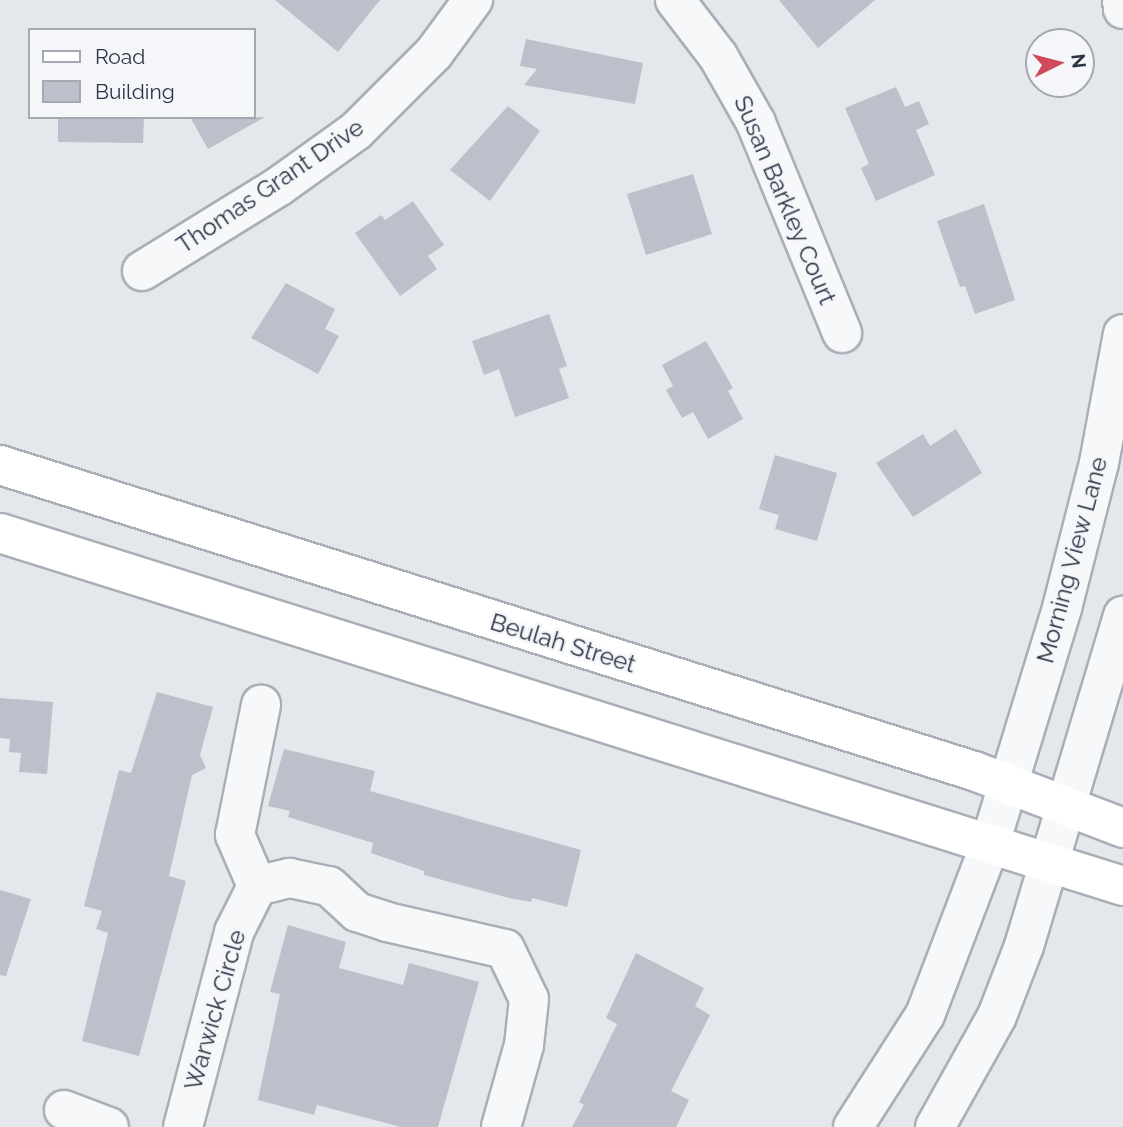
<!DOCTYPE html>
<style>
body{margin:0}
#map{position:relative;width:1123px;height:1127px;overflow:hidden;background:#e4e7ec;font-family:Raleway,sans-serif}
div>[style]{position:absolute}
.building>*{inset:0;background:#bbc0ca}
.roads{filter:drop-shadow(2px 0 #a9aeb7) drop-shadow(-2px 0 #a9aeb7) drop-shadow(0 2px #a9aeb7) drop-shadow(0 -2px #a9aeb7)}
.minor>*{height:38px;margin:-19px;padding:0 19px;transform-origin:19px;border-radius:19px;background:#f7f8fa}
.major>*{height:38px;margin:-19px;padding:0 19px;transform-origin:19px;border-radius:19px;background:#fff}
span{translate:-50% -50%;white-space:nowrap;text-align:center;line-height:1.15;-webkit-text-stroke:5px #f4f6f9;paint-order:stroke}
.street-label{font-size:24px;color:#2b3445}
.legend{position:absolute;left:28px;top:28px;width:228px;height:91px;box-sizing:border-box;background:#f4f6f9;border:2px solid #a4a8b1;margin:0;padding:9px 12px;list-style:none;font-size:21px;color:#2b3445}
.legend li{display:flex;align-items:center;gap:14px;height:35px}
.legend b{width:35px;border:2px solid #a4a8b1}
.north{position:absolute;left:1025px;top:28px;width:70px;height:70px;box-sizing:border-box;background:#f4f6f9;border:2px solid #a4a8b1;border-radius:50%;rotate:84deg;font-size:19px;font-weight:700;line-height:28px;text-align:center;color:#2b3445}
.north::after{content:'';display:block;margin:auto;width:24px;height:32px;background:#d1495b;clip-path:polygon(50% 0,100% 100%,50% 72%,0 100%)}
</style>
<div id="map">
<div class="building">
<div style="clip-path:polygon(275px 0,380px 0,338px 52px)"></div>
<div style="clip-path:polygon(779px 0,875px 0,818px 48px)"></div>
<div style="clip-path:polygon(526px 39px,643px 63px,635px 104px,524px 85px,537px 69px,520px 66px)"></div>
<div style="clip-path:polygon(896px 87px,905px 107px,919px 101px,929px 124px,916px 130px,935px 175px,876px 201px,861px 168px,869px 164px,845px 108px)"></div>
<div style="clip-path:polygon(508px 106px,540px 131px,490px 201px,450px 170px)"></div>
<div style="clip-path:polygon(58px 117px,144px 117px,143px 143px,58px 142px)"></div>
<div style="clip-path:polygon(190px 117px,265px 117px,208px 149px)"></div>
<div style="clip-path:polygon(693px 174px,712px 234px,646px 255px,627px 194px)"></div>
<div style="clip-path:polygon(413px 201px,444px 245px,428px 256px,437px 269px,400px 296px,355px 233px,381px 215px,385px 220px)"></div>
<div style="clip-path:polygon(984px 204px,1015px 300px,975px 314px,965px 286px,960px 287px,937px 221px)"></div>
<div style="clip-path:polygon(286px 283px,335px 309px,325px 329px,339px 336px,318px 374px,251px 338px)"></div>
<div style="clip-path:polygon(549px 314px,567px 366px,559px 369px,569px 398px,515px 417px,499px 369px,484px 375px,472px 341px)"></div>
<div style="clip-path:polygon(706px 341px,733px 388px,728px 391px,743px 419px,708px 439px,693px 412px,682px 418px,666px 390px,673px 386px,662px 365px)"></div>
<div style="clip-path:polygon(956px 429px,982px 473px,913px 517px,876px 463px,923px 434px,930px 446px)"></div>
<div style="clip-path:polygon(775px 455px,837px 473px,817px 541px,775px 529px,779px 515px,759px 509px)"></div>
<div style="clip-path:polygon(157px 692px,213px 707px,200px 755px,206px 768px,192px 775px,169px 876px,186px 881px,139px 1056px,82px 1041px,108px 933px,96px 929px,102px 911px,84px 906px,119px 770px,131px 773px)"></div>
<div style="clip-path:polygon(0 698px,53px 702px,47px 774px,19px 772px,21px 753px,9px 752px,10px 739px,0 738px)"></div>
<div style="clip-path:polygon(284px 749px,375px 771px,370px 791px,581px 850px,567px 907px,532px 898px,531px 902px,509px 898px,424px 875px,424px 871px,371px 853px,373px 843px,288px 817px,290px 811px,268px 806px)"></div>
<div style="clip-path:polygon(0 890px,31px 899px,6px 976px,0 975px)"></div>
<div style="clip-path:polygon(288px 925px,346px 942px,339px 968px,403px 985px,409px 963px,479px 982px,438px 1127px,401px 1127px,317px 1105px,314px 1115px,258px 1100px,280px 994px,270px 992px)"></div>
<div style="clip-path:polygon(636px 953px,704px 988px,695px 1006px,710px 1015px,671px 1091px,689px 1100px,676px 1127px,572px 1127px,584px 1105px,579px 1102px,617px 1024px,606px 1018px)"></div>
</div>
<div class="roads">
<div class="minor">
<div style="left:675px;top:0;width:71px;rotate:52.5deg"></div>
<div style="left:718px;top:56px;width:77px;rotate:60.4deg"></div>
<div style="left:756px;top:123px;width:227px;rotate:67.7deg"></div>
<div style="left:1122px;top:0;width:9px;rotate:84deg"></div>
<div style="left:142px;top:271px;width:160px;rotate:-31.7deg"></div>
<div style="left:278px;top:187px;width:96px;rotate:-35.7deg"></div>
<div style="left:356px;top:131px;width:110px;rotate:-45deg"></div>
<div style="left:434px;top:53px;width:66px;rotate:-53.7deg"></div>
<div style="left:257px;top:886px;width:56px;rotate:-113.3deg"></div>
<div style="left:235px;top:835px;width:133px;rotate:-78.7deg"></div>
<div style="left:64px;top:1110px;width:48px;rotate:20.7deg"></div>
<div style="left:183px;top:1127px;width:202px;rotate:-75.3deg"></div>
<div style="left:234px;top:932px;width:51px;rotate:-63.4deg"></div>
<div style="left:257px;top:886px;width:34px;rotate:-14deg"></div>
<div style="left:290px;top:878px;width:40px;rotate:12deg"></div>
<div style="left:329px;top:886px;width:38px;rotate:43deg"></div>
<div style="left:357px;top:912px;width:32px;rotate:18deg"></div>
<div style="left:387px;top:922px;width:121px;rotate:12.9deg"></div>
<div style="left:505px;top:949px;width:55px;rotate:64.4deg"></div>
<div style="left:529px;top:999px;width:46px;rotate:96.2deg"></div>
<div style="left:524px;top:1045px;width:85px;rotate:105.7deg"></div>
<div style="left:853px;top:1127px;width:133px;rotate:-57.3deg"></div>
<div style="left:925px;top:1015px;width:180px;rotate:-69.1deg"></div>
<div style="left:989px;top:847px;width:250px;rotate:-73deg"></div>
<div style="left:1062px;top:608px;width:150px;rotate:-75.7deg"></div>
<div style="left:1099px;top:463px;width:131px;rotate:-79.5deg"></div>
<div style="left:935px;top:1127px;width:127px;rotate:-60.8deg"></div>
<div style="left:997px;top:1016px;width:75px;rotate:-68.9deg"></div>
<div style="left:1024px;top:946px;width:345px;rotate:-73.3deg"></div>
</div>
<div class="major">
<div style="left:0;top:465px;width:1021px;rotate:17.44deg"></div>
<div style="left:974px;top:771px;width:160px;rotate:20.9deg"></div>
<div style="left:0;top:533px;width:1177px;rotate:17.45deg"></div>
</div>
</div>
<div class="street-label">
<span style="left:270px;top:186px;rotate:-34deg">Thomas Grant Drive</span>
<span style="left:785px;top:200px;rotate:67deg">Susan Barkley Court</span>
<span style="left:1072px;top:560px;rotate:-75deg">Morning View Lane</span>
<span style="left:563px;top:643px;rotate:17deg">Beulah Street</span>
<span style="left:215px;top:1010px;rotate:-74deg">Warwick Circle</span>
</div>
<ul class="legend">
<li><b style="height:9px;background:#fff"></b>Road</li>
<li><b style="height:19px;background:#bbc0ca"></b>Building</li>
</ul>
<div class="north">N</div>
</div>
